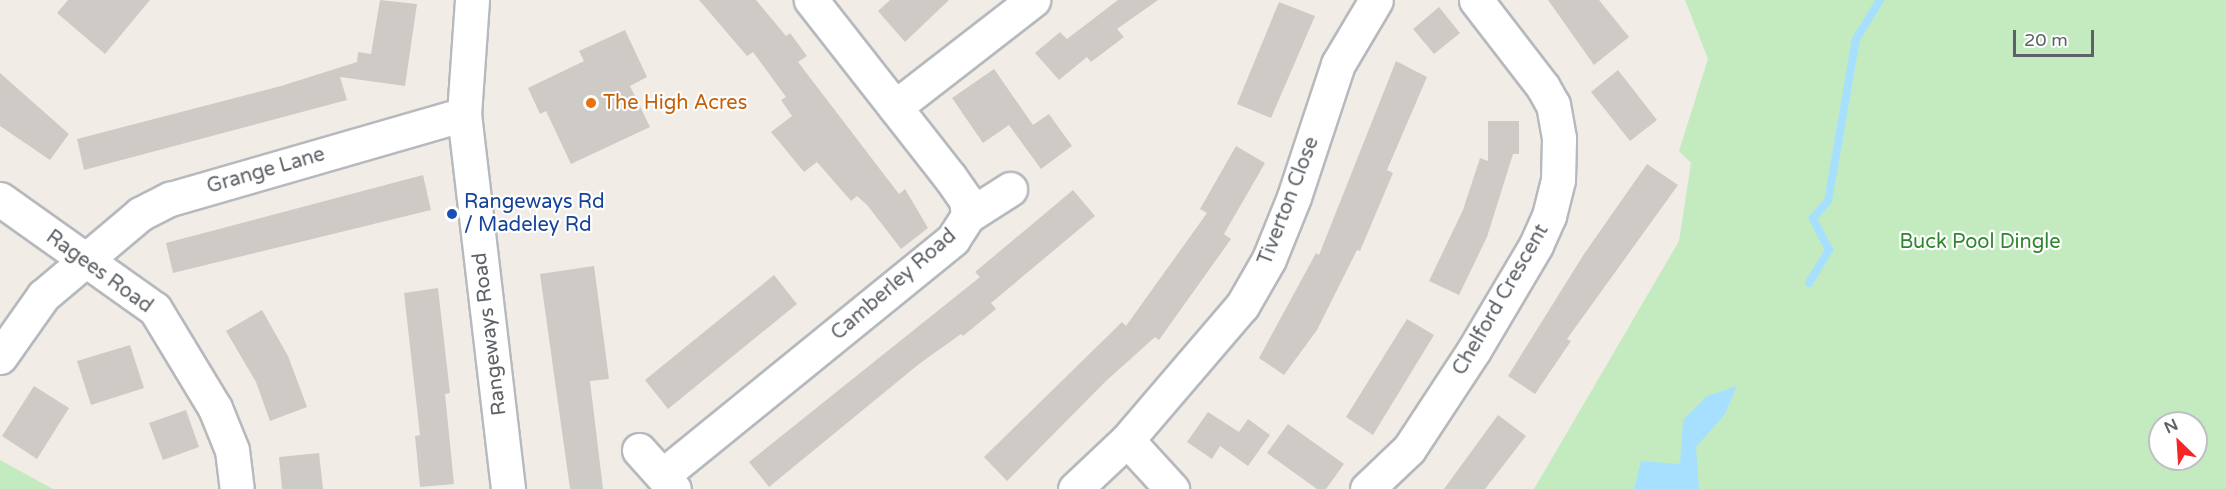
<!DOCTYPE html>
<style>
body{margin:0}
#map{position:relative;width:2226px;height:489px;overflow:hidden;background:#f1ede6;font-family:"Varela Round",sans-serif}
div>[style]{position:absolute}
.green>*{inset:0;background:#c4eac0}
.water>*{inset:0;background:#a7e0ff}
.stream>*{height:8px;margin:-4px;padding:0 4px;transform-origin:4px;border-radius:4px;background:#a7e0ff}
.building>*{inset:0;background:#cecac5}
.roads{filter:drop-shadow(2px 0 #b6b9bd) drop-shadow(-2px 0 #b6b9bd) drop-shadow(0 2px #b6b9bd) drop-shadow(0 -2px #b6b9bd)}
.minor>*{height:33px;margin:-16.5px;padding:0 16.5px;transform-origin:16.5px;border-radius:16.5px;background:#fff}
.dots>*{width:16px;height:16px;translate:-50% -50%;box-sizing:border-box;border:3px solid #fff;border-radius:50%}
span{translate:-50% -50%;white-space:nowrap;text-align:center;line-height:1.15;-webkit-text-stroke:4.5px #fff;paint-order:stroke}
.food-label{font-size:20px;color:#c56008}
.left{translate:0 -50%;text-align:left}
.street-label{font-size:20px;color:#5d6267}
.transit-label{font-size:20px;color:#164399}
.park-label{font-size:20px;color:#30862e}
.north{position:absolute;left:2148px;top:411px;width:60px;height:60px;box-sizing:border-box;background:#fff;border:2px solid #bec0c2;border-radius:50%;rotate:335deg;font-size:16px;font-weight:700;line-height:24px;text-align:center;color:#5d6267}
.north::after{content:'';display:block;margin:auto;width:21px;height:27px;background:#f82525;clip-path:polygon(50% 0,100% 100%,50% 72%,0 100%)}
.scale{position:absolute;left:2013px;top:30px;width:81px;height:27px;box-sizing:border-box;border:3px solid #5d6267;border-top:0;padding-left:8px;font-size:18px;line-height:21px;white-space:nowrap;color:#5d6267;-webkit-text-stroke:4px #fff;paint-order:stroke}
</style>
<div id="map">
<div class="green">
<div style="clip-path:polygon(evenodd,1685px 0,2226px 0,2226px 489px,1534px 489px,1679px 241px,1691px 163px,1679px 151px,1708px 59px,1685px 0,2160px 423px,2196px 423px,2196px 459px,2160px 459px,2160px 423px)"></div>
<div style="clip-path:polygon(0 460px,53px 489px,0 489px)"></div>
</div>
<div class="water">
<div style="clip-path:polygon(1737px 386px,1725px 414px,1696px 447px,1699px 489px,1634px 489px,1641px 461px,1680px 464px,1683px 420px,1707px 396px)"></div>
</div>
<div class="stream">
<div style="left:1809px;top:283px;width:39px;rotate:-59deg"></div>
<div style="left:1829px;top:250px;width:36px;rotate:-117deg"></div>
<div style="left:1813px;top:218px;width:23px;rotate:-49deg"></div>
<div style="left:1828px;top:201px;width:164px;rotate:-80.2deg"></div>
<div style="left:1856px;top:39px;width:46px;rotate:-58.4deg"></div>
</div>
<div class="building">
<div style="clip-path:polygon(68px 0,150px 0,105px 54px,57px 13px)"></div>
<div style="clip-path:polygon(380px 0,417px 4px,405px 86px,340px 77px,347px 100px,84px 170px,77px 139px,281px 86px,357px 62px,358px 52px,371px 54px)"></div>
<div style="clip-path:polygon(699px 0,756px 0,786px 36px,790px 33px,807px 56px,798px 62px,899px 194px,905px 189px,928px 228px,901px 249px,868px 206px,857px 196px,851px 201px,817px 162px,804px 172px,771px 132px,792px 116px,781px 100px,786px 97px,753px 52px,747px 56px)"></div>
<div style="clip-path:polygon(890px 0,949px 0,905px 42px,878px 11px)"></div>
<div style="clip-path:polygon(1118px 0,1158px 0,1117px 29px,1124px 37px,1091px 62px,1087px 57px,1059px 80px,1035px 53px,1060px 32px,1067px 39px)"></div>
<div style="clip-path:polygon(1548px 0,1599px 0,1629px 37px,1594px 65px)"></div>
<div style="clip-path:polygon(1279px 2px,1315px 16px,1271px 118px,1237px 104px)"></div>
<div style="clip-path:polygon(1439px 7px,1460px 33px,1434px 54px,1413px 29px)"></div>
<div style="clip-path:polygon(625px 30px,647px 77px,630px 86px,650px 127px,571px 164px,546px 111px,540px 114px,528px 88px,584px 61px,579px 51px)"></div>
<div style="clip-path:polygon(1396px 61px,1427px 77px,1387px 170px,1393px 173px,1360px 251px,1357px 250px,1317px 330px,1284px 375px,1259px 358px,1316px 253px,1319px 255px)"></div>
<div style="clip-path:polygon(994px 69px,1033px 125px,1049px 114px,1072px 146px,1041px 169px,1009px 125px,983px 143px,952px 98px)"></div>
<div style="clip-path:polygon(1618px 70px,1657px 120px,1630px 141px,1591px 92px)"></div>
<div style="clip-path:polygon(0 73px,69px 134px,50px 160px,0 126px)"></div>
<div style="clip-path:polygon(1488px 121px,1519px 121px,1519px 154px,1513px 154px,1487px 237px,1459px 295px,1429px 281px,1463px 210px,1480px 158px,1488px 161px)"></div>
<div style="clip-path:polygon(1236px 146px,1265px 163px,1224px 234px,1231px 239px,1159px 340px,1155px 337px,1106px 381px,1007px 481px,984px 457px,1122px 322px,1126px 326px,1207px 213px,1200px 209px)"></div>
<div style="clip-path:polygon(1647px 164px,1678px 185px,1567px 339px,1571px 341px,1535px 394px,1508px 376px,1584px 254px)"></div>
<div style="clip-path:polygon(423px 175px,431px 210px,173px 273px,166px 243px)"></div>
<div style="clip-path:polygon(1073px 190px,1095px 216px,991px 303px,996px 309px,963px 336px,961px 334px,919px 364px,769px 487px,749px 462px,980px 277px,975px 272px)"></div>
<div style="clip-path:polygon(594px 266px,609px 379px,590px 381px,603px 489px,570px 489px,540px 274px)"></div>
<div style="clip-path:polygon(774px 275px,797px 304px,668px 409px,645px 380px)"></div>
<div style="clip-path:polygon(438px 288px,450px 393px,445px 394px,454px 484px,420px 487px,415px 436px,420px 435px,404px 293px)"></div>
<div style="clip-path:polygon(262px 310px,288px 356px,307px 407px,270px 421px,256px 382px,226px 331px)"></div>
<div style="clip-path:polygon(1407px 319px,1434px 335px,1373px 435px,1346px 417px)"></div>
<div style="clip-path:polygon(130px 345px,144px 388px,91px 405px,77px 361px)"></div>
<div style="clip-path:polygon(34px 386px,69px 408px,37px 459px,2px 436px)"></div>
<div style="clip-path:polygon(186px 410px,199px 447px,163px 460px,149px 423px)"></div>
<div style="clip-path:polygon(1208px 412px,1239px 432px,1248px 419px,1270px 435px,1248px 466px,1220px 446px,1212px 459px,1187px 442px)"></div>
<div style="clip-path:polygon(1498px 415px,1526px 436px,1485px 489px,1444px 489px)"></div>
<div style="clip-path:polygon(1288px 424px,1344px 464px,1326px 489px,1317px 489px,1267px 453px)"></div>
<div style="clip-path:polygon(319px 453px,323px 489px,282px 489px,279px 457px)"></div>
</div>
<div class="roads">
<div class="minor">
<div style="left:472px;top:0;width:114px;rotate:94deg"></div>
<div style="left:464px;top:114px;width:378px;rotate:83.3deg"></div>
<div style="left:895px;top:107px;width:175px;rotate:-37.8deg"></div>
<div style="left:0;top:199px;width:190px;rotate:35.4deg"></div>
<div style="left:155px;top:309px;width:116px;rotate:58.8deg"></div>
<div style="left:215px;top:408px;width:45px;rotate:68deg"></div>
<div style="left:232px;top:450px;width:39px;rotate:83deg"></div>
<div style="left:968px;top:216px;width:50px;rotate:-32.7deg"></div>
<div style="left:0;top:357px;width:75px;rotate:-54.8deg"></div>
<div style="left:43px;top:296px;width:127px;rotate:-40.2deg"></div>
<div style="left:140px;top:214px;width:34px;rotate:-27deg"></div>
<div style="left:170px;top:199px;width:306px;rotate:-16.1deg"></div>
<div style="left:1127px;top:440px;width:67px;rotate:47.4deg"></div>
<div style="left:639px;top:450px;width:52px;rotate:48.1deg"></div>
<div style="left:663px;top:475px;width:374px;rotate:-39.1deg"></div>
<div style="left:953px;top:239px;width:27px;rotate:-57deg"></div>
<div style="left:968px;top:216px;width:16px;rotate:-97deg"></div>
<div style="left:966px;top:200px;width:29px;rotate:-125deg"></div>
<div style="left:949px;top:176px;width:224px;rotate:-128.1deg"></div>
<div style="left:1075px;top:489px;width:71px;rotate:-43.3deg"></div>
<div style="left:1127px;top:440px;width:177px;rotate:-49.4deg"></div>
<div style="left:1242px;top:306px;width:54px;rotate:-60.1deg"></div>
<div style="left:1269px;top:259px;width:67px;rotate:-68deg"></div>
<div style="left:1294px;top:197px;width:140px;rotate:-71.7deg"></div>
<div style="left:1338px;top:64px;width:74px;rotate:-59.3deg"></div>
<div style="left:1367px;top:489px;width:58px;rotate:-43.6deg"></div>
<div style="left:1409px;top:449px;width:118px;rotate:-56.7deg"></div>
<div style="left:1474px;top:350px;width:122px;rotate:-59.4deg"></div>
<div style="left:1536px;top:245px;width:32px;rotate:-66deg"></div>
<div style="left:1549px;top:216px;width:37px;rotate:-76deg"></div>
<div style="left:1558px;top:180px;width:42px;rotate:-88.6deg"></div>
<div style="left:1559px;top:138px;width:34px;rotate:-100deg"></div>
<div style="left:1553px;top:105px;width:21px;rotate:-119deg"></div>
<div style="left:1543px;top:87px;width:110px;rotate:-127.6deg"></div>
</div>
</div>
<div class="dots">
<div style="left:591px;top:103px;background:#e8710a"></div>
<div style="left:452px;top:214px;background:#1a4fb4"></div>
</div>
<div class="food-label">
<span class="left" style="left:603px;top:103px">The High Acres</span>
</div>
<div class="street-label">
<span style="left:266px;top:171px;rotate:-16deg">Grange Lane</span>
<span style="left:1289px;top:201px;rotate:-69deg">Tiverton Close</span>
<span style="left:99px;top:272px;rotate:36deg">Ragees Road</span>
<span style="left:894px;top:285px;rotate:-41deg">Camberley Road</span>
<span style="left:1501px;top:300px;rotate:-60deg">Chelford Crescent</span>
<span style="left:490px;top:334px;rotate:-97deg">Rangeways Road</span>
</div>
<div class="transit-label">
<span class="left" style="left:464px;top:214px">Rangeways Rd<br>/ Madeley Rd</span>
</div>
<div class="park-label">
<span style="left:1980px;top:242px">Buck Pool Dingle</span>
</div>
<div class="north">N</div>
<div class="scale">20 m</div>
</div>
